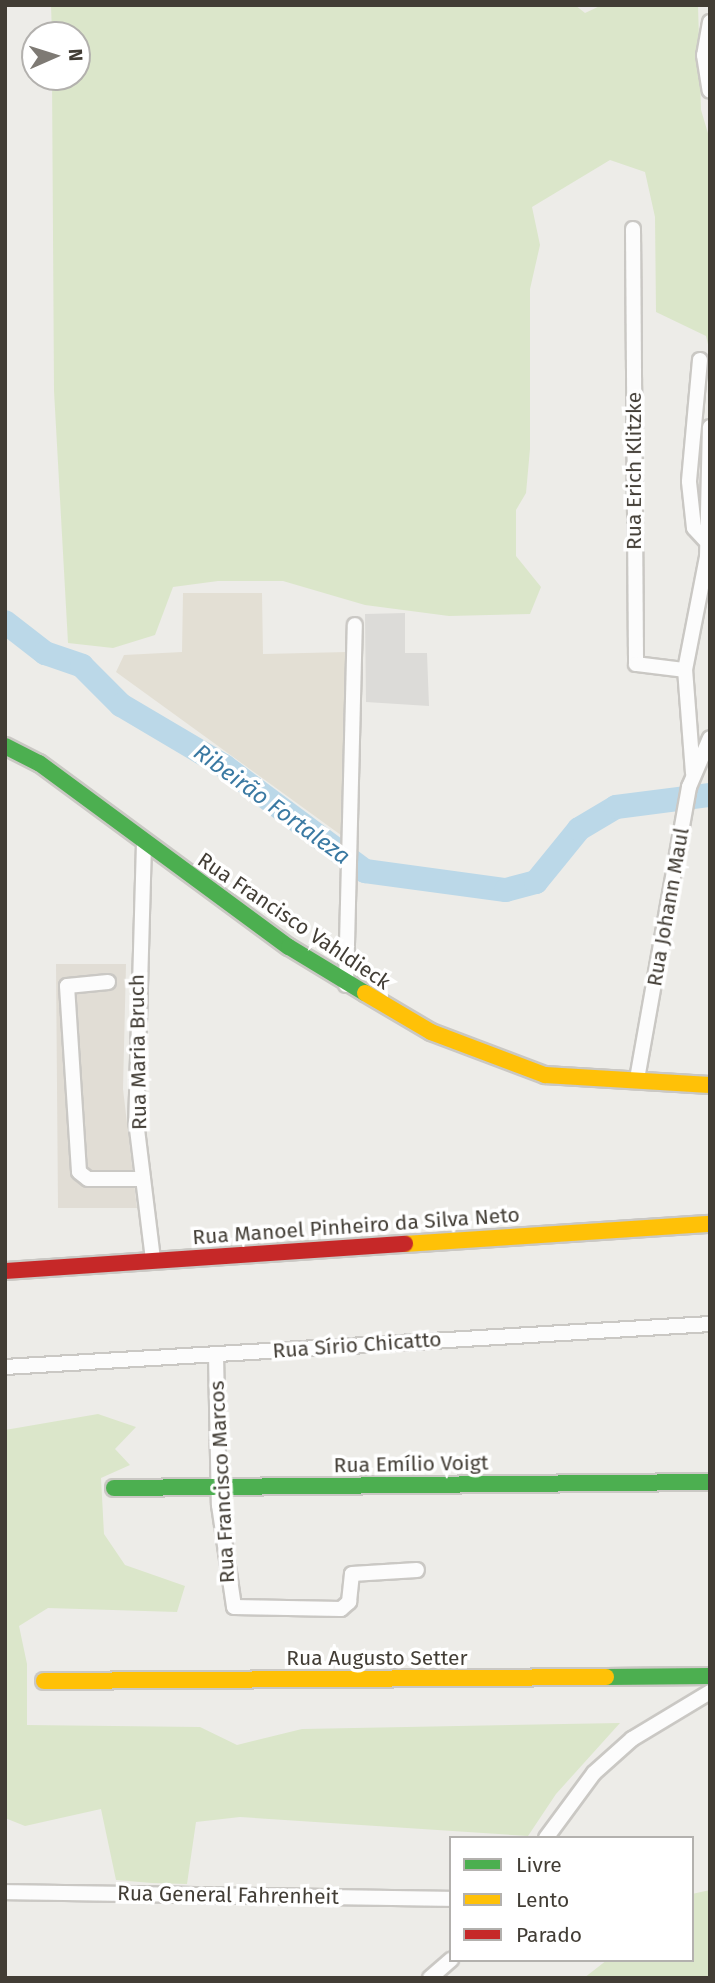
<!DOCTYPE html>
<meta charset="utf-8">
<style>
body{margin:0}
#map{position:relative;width:715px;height:1983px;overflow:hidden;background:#edece8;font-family:"Fira Sans",sans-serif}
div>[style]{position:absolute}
.residential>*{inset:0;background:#e1ddd5}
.education>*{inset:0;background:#e3dfd4}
.green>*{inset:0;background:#dbe6ca}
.parking>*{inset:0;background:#dcdbd8}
.river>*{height:24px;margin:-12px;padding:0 12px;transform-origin:12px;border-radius:12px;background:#bbd8e8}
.roads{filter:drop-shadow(2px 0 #cac8c4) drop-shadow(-2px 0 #cac8c4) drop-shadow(0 2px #cac8c4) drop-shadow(0 -2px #cac8c4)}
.street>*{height:14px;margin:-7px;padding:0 7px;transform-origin:7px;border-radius:7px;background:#fcfcfc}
.fast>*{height:16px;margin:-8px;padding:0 8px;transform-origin:8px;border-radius:8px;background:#4caf50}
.slow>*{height:16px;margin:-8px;padding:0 8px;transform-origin:8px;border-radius:8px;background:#ffc107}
.jam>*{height:16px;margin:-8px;padding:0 8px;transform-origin:8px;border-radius:8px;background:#c62828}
span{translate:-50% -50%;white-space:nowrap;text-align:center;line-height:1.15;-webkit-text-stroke:7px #fff;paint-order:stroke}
.street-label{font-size:21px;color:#423d35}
.water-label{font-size:23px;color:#3a79a2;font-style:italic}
.frame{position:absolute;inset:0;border:7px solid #423d35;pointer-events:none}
.legend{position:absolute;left:449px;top:1836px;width:245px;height:126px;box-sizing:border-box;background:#fff;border:2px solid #b3b1ae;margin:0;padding:9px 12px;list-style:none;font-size:21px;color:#423d35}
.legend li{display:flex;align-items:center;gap:14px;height:35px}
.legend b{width:35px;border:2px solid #b3b1ae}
.north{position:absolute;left:21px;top:21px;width:70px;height:70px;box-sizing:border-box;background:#fff;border:2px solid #b3b1ae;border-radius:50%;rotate:87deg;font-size:19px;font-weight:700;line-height:28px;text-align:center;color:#423d35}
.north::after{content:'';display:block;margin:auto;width:24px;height:32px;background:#7e7a74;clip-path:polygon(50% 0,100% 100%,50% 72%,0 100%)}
</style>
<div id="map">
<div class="residential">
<div style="clip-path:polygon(56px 964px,126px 964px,123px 1089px,137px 1208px,58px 1208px)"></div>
</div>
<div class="education">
<div style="clip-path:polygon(183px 593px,262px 593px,263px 654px,347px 652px,345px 838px,116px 672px,124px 655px,182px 652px)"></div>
</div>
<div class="green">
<div style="clip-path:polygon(51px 5px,575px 5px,585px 13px,602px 5px,698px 5px,701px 110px,710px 140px,710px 353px,706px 336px,656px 312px,655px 217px,645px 172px,610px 160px,532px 207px,540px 245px,530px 289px,530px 449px,526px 493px,516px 510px,516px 556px,541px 587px,530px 614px,449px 616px,365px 605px,283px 581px,218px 581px,173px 587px,155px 635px,113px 648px,68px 643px,54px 391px,52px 77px,77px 77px,77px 35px,52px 35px)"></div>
<div style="clip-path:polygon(98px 1414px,136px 1427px,115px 1449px,130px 1465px,101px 1478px,104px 1534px,125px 1565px,185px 1586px,177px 1612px,48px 1608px,19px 1626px,27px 1664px,27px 1725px,200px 1727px,237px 1745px,302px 1729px,620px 1723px,556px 1794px,528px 1836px,240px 1817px,196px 1822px,187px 1884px,152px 1883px,116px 1880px,101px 1809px,25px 1826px,5px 1818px,5px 1430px)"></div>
<div style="clip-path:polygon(710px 1890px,710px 1978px,584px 1978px,607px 1960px,692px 1960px,692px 1894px)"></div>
</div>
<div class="parking">
<div style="clip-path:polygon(405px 613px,405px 653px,427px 653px,429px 706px,366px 702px,365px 614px)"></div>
</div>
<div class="river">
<div style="left:5px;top:622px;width:51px;rotate:37.8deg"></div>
<div style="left:45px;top:653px;width:39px;rotate:19deg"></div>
<div style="left:82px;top:666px;width:55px;rotate:45deg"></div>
<div style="left:121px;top:705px;width:120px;rotate:30.6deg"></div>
<div style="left:224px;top:766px;width:176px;rotate:36.7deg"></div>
<div style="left:365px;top:871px;width:142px;rotate:7.7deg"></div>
<div style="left:506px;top:890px;width:31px;rotate:-15deg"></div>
<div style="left:536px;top:882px;width:68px;rotate:-50.9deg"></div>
<div style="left:579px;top:829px;width:43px;rotate:-30.7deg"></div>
<div style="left:616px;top:807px;width:95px;rotate:-7.3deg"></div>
</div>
<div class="roads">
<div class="street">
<div style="left:710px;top:22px;width:34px;rotate:100deg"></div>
<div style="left:704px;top:55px;width:36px;rotate:81deg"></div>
<div style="left:633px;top:229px;width:435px;rotate:89.6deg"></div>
<div style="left:636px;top:664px;width:49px;rotate:7deg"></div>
<div style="left:700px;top:360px;width:122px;rotate:95.2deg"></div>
<div style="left:689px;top:482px;width:46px;rotate:83.8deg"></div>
<div style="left:694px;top:528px;width:16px;rotate:47deg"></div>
<div style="left:693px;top:773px;width:103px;rotate:-94.4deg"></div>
<div style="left:685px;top:670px;width:115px;rotate:-79deg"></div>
<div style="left:707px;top:557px;width:130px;rotate:-88.7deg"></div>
<div style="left:144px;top:843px;width:278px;rotate:91.6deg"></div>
<div style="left:136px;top:1121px;width:139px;rotate:83deg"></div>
<div style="left:108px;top:982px;width:41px;rotate:174.4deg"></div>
<div style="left:67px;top:986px;width:186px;rotate:86.3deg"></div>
<div style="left:79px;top:1172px;width:11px;rotate:38deg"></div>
<div style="left:88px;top:1179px;width:55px"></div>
<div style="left:346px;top:985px;width:360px;rotate:-88.6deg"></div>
<div style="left:637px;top:1079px;width:297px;rotate:-79.9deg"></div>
<div style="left:689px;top:787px;width:53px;rotate:-66.8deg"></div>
<div style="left:216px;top:1354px;width:151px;rotate:88.9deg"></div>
<div style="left:219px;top:1505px;width:103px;rotate:81.6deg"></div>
<div style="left:234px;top:1607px;width:107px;rotate:1.1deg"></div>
<div style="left:341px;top:1609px;width:11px;rotate:-41deg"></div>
<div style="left:349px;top:1602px;width:28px;rotate:-84deg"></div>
<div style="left:352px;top:1574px;width:65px;rotate:-3.5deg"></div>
<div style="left:5px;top:1367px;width:706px;rotate:-3.49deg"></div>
<div style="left:546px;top:1838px;width:81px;rotate:-53.6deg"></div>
<div style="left:594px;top:1773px;width:51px;rotate:-41.8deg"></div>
<div style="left:632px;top:1739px;width:91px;rotate:-31.1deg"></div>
<div style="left:5px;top:1892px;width:446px;rotate:0.9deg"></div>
<div style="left:430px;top:1978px;width:28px;rotate:-41deg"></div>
</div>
<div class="fast">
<div style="left:5px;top:746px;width:38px;rotate:27deg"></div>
<div style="left:39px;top:763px;width:310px;rotate:36.4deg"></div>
<div style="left:289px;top:947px;width:89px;rotate:31.2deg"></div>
<div style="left:114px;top:1488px;width:596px;rotate:-0.58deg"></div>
<div style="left:606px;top:1677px;width:104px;rotate:-0.6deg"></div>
</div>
<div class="slow">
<div style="left:365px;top:993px;width:77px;rotate:30.6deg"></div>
<div style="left:431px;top:1032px;width:122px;rotate:20.7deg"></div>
<div style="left:545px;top:1075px;width:165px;rotate:3.5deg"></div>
<div style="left:405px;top:1244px;width:306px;rotate:-3.8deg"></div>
<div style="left:44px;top:1681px;width:562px;rotate:-0.41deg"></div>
</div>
<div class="jam">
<div style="left:5px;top:1271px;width:401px;rotate:-3.9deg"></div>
</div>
</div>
<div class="street-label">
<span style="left:634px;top:471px;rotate:-90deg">Rua Erich Klitzke</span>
<span style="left:668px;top:907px;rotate:-80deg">Rua Johann Maul</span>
<span style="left:294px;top:921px;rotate:34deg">Rua Francisco Vahldieck</span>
<span style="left:138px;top:1052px;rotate:-91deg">Rua Maria Bruch</span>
<span style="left:356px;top:1226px;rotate:-4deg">Rua Manoel Pinheiro da Silva Neto</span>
<span style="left:357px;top:1345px;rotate:-4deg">Rua Sírio Chicatto</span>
<span style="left:411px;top:1464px;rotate:-1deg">Rua Emílio Voigt</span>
<span style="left:222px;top:1482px;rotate:-93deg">Rua Francisco Marcos</span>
<span style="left:377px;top:1658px">Rua Augusto Setter</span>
<span style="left:228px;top:1895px;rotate:1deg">Rua General Fahrenheit</span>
</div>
<div class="water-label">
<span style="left:272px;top:804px;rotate:36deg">Ribeirão Fortaleza</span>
</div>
<div class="frame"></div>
<ul class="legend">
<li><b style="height:9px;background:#4caf50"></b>Livre</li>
<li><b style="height:9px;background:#ffc107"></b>Lento</li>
<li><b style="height:9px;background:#c62828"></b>Parado</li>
</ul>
<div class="north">N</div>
</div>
